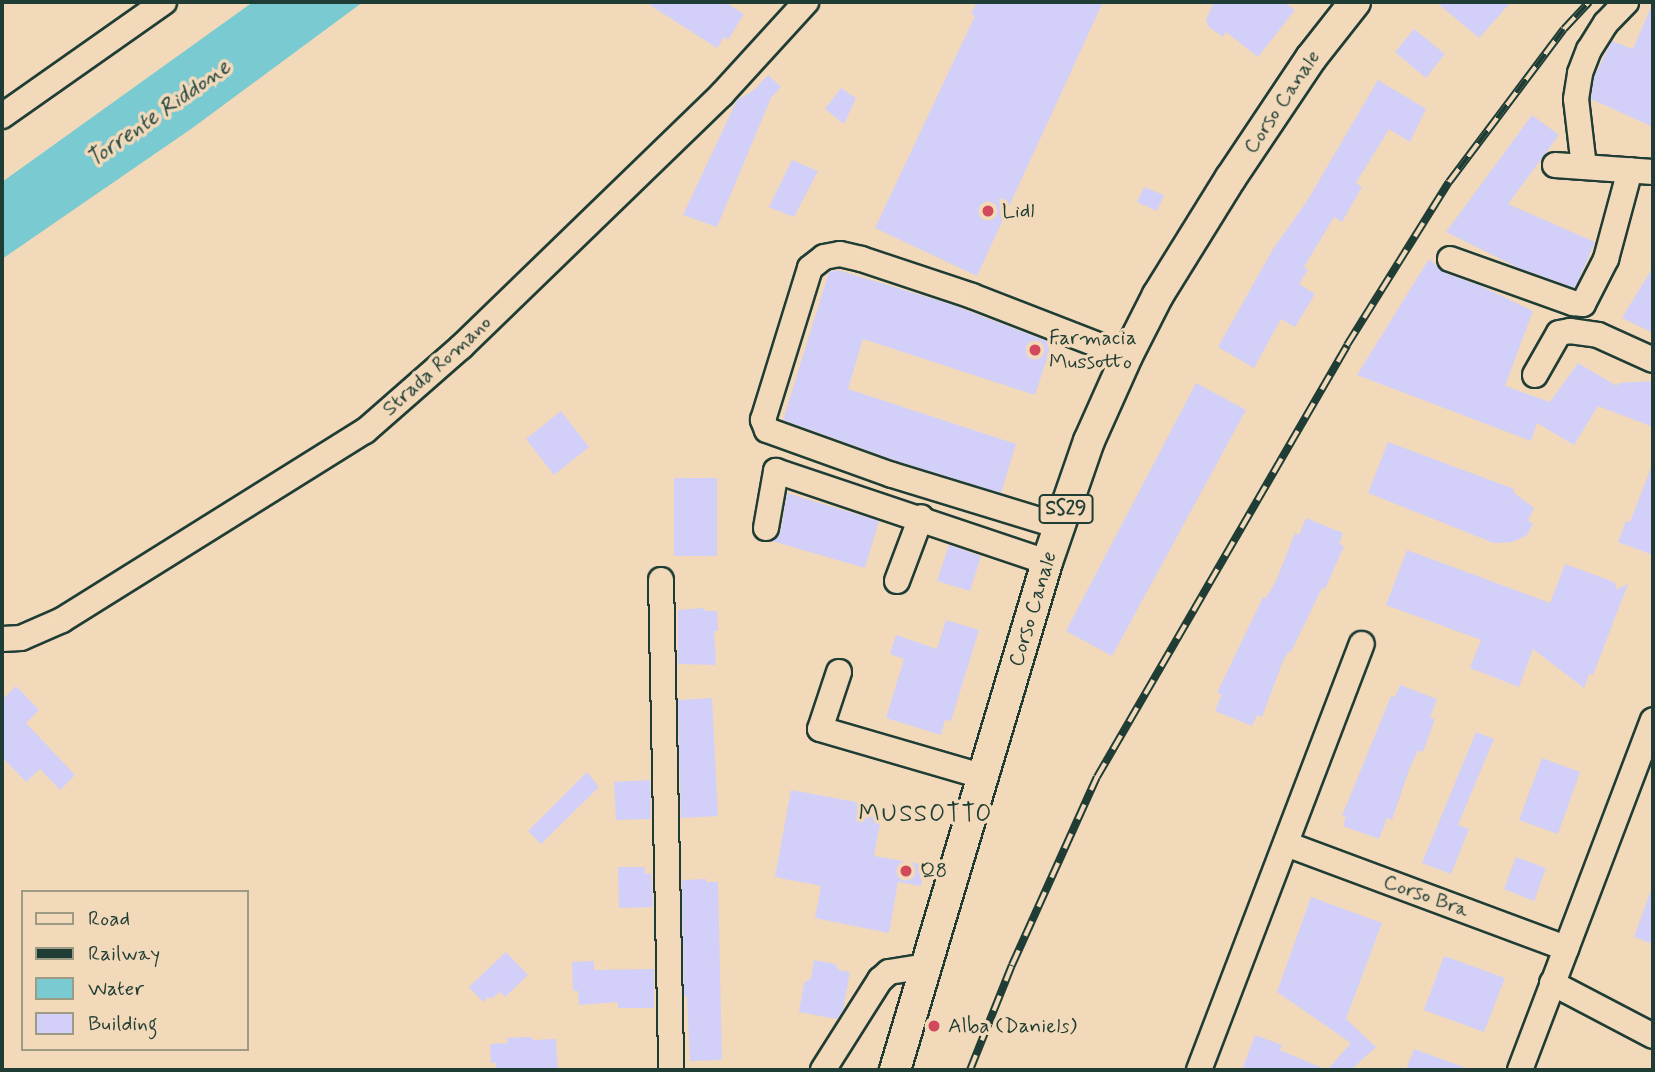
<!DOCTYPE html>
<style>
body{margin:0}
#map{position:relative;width:1655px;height:1072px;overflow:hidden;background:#f2d9ba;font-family:Mynerve,sans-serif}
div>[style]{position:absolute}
.water>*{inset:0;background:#79cad1}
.building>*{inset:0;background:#d2d0f8}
.roads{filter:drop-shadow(2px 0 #1f3d34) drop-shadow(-2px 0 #1f3d34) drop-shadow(0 2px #1f3d34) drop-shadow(0 -2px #1f3d34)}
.minor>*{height:24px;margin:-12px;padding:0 12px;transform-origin:12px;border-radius:12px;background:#f2d9ba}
.major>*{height:30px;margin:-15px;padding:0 15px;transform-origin:15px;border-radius:15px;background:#f2d9ba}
.rail>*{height:8px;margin-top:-4px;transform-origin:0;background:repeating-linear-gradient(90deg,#f2d9ba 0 16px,#1f3d34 0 32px);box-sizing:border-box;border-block:2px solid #1f3d34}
.dots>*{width:19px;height:19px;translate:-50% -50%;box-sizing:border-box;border:4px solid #f2d9ba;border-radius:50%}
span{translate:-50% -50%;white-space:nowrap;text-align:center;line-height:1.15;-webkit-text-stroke:7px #f2d9ba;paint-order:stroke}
.shield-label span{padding:2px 5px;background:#f2d9ba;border:2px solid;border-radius:5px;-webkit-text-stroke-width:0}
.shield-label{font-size:19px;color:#1f3d34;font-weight:700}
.street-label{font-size:21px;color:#1f3d34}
.poi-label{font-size:21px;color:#1f3d34}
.left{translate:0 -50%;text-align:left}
.water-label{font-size:23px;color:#284b44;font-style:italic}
.quarter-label{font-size:24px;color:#1f3d34;letter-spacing:2px}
.frame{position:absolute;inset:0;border:4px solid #1f3d34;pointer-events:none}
.legend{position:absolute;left:21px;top:890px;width:228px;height:161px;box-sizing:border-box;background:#f2d9ba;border:2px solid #9e9b84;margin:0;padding:9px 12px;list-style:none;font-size:21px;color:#1f3d34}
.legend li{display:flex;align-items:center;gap:14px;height:35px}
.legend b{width:35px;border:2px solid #9e9b84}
</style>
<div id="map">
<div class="water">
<div style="clip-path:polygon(253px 2px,363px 2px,191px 129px,2px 259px,2px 182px)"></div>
</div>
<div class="building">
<div style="clip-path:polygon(645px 2px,725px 2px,744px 14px,728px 40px,724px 37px,717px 48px)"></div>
<div style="clip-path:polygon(977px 2px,1103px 2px,977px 276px,875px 228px,975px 16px,971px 14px)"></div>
<div style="clip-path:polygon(1214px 2px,1284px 2px,1295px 10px,1258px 57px,1226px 32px,1223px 37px,1209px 27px,1206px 20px)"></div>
<div style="clip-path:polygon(1436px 2px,1511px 2px,1479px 38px)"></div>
<div style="clip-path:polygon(1653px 2px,1653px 127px,1591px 99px,1594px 77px,1612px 41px,1633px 49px)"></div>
<div style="clip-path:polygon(1414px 29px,1445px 54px,1426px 78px,1395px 52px)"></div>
<div style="clip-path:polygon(768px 75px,781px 87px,771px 98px,717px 227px,683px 215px,737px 100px,753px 91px)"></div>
<div style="clip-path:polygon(1378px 80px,1426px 109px,1410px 142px,1389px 129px,1356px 183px,1362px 187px,1342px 222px,1334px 217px,1304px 267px,1308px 270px,1299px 284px,1315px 294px,1295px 327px,1281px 319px,1254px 368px,1218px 347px,1273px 249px,1307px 201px)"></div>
<div style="clip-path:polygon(841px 88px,856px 98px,844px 124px,825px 109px)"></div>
<div style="clip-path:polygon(1532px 115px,1559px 135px,1508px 204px,1595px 242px,1575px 288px,1519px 268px,1446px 232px)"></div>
<div style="clip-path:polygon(792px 160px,818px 171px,794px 217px,769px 207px)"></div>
<div style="clip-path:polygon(1144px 187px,1164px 195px,1157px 211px,1137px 202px)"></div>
<div style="clip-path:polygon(1429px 259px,1445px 273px,1481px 286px,1533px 311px,1505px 386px,1550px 402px,1578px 363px,1617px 386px,1618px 383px,1653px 381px,1653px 427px,1598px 406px,1574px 445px,1537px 423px,1531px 441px,1357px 375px)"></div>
<div style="clip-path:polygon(1653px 267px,1653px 333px,1622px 318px)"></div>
<div style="clip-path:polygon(838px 270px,950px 304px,1052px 343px,1035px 395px,863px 339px,848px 389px,1016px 444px,1001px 493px,897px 461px,783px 420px,829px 272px)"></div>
<div style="clip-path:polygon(1196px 383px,1246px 410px,1112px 656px,1066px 631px)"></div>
<div style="clip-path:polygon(561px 411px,589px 447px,554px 475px,526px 439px)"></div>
<div style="clip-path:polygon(1388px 442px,1514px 489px,1514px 493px,1534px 508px,1528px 520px,1533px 524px,1527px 535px,1513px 542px,1494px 543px,1368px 493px)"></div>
<div style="clip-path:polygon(1652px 465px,1653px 465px,1653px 555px,1618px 542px,1626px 521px,1630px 522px)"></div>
<div style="clip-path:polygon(674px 478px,717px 478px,717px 556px,674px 556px)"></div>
<div style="clip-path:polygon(787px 493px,879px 521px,865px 568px,772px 541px,781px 531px)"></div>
<div style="clip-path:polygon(1306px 518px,1343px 533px,1339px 544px,1344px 546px,1325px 589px,1322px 588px,1291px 652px,1289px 651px,1283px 661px,1262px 717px,1257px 715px,1252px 726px,1215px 711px,1222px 694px,1217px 693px,1263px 597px,1266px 598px,1276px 581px,1295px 533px,1299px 535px)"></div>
<div style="clip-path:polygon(949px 545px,981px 556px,970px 591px,937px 581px)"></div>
<div style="clip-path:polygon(1407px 550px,1550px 603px,1565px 564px,1614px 582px,1617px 589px,1628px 584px,1593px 675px,1589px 674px,1584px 688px,1533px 649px,1519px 687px,1470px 668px,1481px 640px,1386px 605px)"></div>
<div style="clip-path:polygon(704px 608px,705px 611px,717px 611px,718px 631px,714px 631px,716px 665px,678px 664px,678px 610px)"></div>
<div style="clip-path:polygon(946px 620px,979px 630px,951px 721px,945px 720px,941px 735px,886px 718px,904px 659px,890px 654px,896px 635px,937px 649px)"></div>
<div style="clip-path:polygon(1400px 685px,1437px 699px,1430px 718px,1435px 719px,1423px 752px,1418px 750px,1409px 770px,1392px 820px,1387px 818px,1379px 839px,1343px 826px,1346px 817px,1342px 816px,1391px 696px,1395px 697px)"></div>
<div style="clip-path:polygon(16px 686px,39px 710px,26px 723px,75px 775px,60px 790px,40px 769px,26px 782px,2px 757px,2px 700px)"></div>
<div style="clip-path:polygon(712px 698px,718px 816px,681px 818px,678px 700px)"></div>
<div style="clip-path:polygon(1476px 732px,1494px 739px,1458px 825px,1469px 829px,1451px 874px,1422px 863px)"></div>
<div style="clip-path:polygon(1542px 758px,1580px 772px,1558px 834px,1519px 820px)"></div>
<div style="clip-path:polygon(587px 772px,599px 787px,541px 844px,528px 831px)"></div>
<div style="clip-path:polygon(650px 780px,651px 819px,616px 820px,614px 782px)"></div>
<div style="clip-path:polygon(791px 790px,883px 807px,874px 856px,925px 865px,921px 886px,898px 882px,889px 933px,815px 918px,821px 886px,775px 877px)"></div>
<div style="clip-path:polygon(1516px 857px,1546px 868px,1534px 901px,1504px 889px)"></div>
<div style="clip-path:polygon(618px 867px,645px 867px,645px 874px,651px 873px,653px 907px,619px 908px)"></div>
<div style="clip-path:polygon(706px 879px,706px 882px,718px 882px,722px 1060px,690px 1061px,687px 996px,684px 996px,682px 880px)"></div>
<div style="clip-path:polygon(1651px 890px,1653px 891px,1653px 944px,1634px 937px)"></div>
<div style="clip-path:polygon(1311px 897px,1382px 923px,1346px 1019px,1376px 1047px,1351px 1070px,1242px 1070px,1255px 1035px,1282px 1045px,1280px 1050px,1327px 1070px,1351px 1043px,1277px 992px)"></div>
<div style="clip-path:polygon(506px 952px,528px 975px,505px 997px,500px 992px,491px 999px,488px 997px,483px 1002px,469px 987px)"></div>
<div style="clip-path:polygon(1444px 956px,1505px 978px,1484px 1032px,1424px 1010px)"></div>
<div style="clip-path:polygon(814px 960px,835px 964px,839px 970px,850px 972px,843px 1010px,837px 1019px,799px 1012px,804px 983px,811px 978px)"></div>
<div style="clip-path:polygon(594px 961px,594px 970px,654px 969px,654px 1008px,618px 1008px,618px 1002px,579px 1005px,578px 991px,573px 991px,572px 962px)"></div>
<div style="clip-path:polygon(532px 1037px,532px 1040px,556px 1039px,558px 1070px,496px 1070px,496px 1063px,491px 1063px,490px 1044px,508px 1043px,507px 1038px)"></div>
<div style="clip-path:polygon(1414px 1049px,1466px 1068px,1466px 1070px,1406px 1070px)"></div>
</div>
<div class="roads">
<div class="minor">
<div style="left:2px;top:116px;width:198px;rotate:-35.1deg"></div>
<div style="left:1555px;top:165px;width:98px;rotate:4.1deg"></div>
<div style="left:1584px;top:167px;width:68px;rotate:-96.7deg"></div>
<div style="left:1576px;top:99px;width:26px;rotate:-81deg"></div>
<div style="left:1580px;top:73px;width:25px;rotate:-69deg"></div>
<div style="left:1589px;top:50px;width:32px;rotate:-58deg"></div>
<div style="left:1606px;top:23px;width:29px;rotate:-46deg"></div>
<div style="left:1450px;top:259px;width:131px;rotate:19.7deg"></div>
<div style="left:1573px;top:303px;width:10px;rotate:6deg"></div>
<div style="left:1583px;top:304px;width:51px;rotate:-62.9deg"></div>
<div style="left:1606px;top:259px;width:92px;rotate:-74.9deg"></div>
<div style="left:1535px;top:375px;width:48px;rotate:-60.3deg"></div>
<div style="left:1559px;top:333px;width:11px;rotate:-10deg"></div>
<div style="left:1570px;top:331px;width:28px;rotate:8deg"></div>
<div style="left:1598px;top:335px;width:60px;rotate:24.4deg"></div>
<div style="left:1059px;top:526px;width:175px;rotate:-163deg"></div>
<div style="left:892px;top:475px;width:133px;rotate:-160.2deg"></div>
<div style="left:767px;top:430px;width:11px;rotate:-112deg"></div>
<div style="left:763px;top:420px;width:159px;rotate:-72.8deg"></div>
<div style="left:810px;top:268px;width:18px;rotate:-38deg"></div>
<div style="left:824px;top:257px;width:16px;rotate:-11deg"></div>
<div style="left:840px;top:254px;width:22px;rotate:13deg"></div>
<div style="left:861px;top:259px;width:117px;rotate:18.4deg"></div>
<div style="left:972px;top:296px;width:166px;rotate:21.2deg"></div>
<div style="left:766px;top:528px;width:58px;rotate:-80deg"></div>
<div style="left:776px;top:471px;width:286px;rotate:18.6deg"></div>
<div style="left:661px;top:580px;width:490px;rotate:88.8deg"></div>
<div style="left:897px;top:581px;width:68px;rotate:-69.4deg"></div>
<div style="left:2px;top:639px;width:19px;rotate:-3deg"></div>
<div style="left:21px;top:638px;width:45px;rotate:-23.7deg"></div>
<div style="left:62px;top:620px;width:357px;rotate:-32deg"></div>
<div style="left:365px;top:431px;width:128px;rotate:-41.2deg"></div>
<div style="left:461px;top:347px;width:363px;rotate:-44.1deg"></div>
<div style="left:722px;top:94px;width:125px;rotate:-47.6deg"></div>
<div style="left:839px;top:672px;width:60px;rotate:108.4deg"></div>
<div style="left:820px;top:729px;width:169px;rotate:16.2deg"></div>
<div style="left:1286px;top:844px;width:299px;rotate:20.4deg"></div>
<div style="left:1552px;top:983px;width:114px;rotate:27.7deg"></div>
<div style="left:823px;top:1070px;width:107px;rotate:-57.7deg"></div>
<div style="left:880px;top:980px;width:12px;rotate:-42deg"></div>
<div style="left:889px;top:972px;width:39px;rotate:-9deg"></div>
<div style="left:1199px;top:1070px;width:456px;rotate:-69.1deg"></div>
<div style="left:1520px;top:1070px;width:374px;rotate:-69.2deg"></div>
</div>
<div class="major">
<div style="left:895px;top:1070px;width:530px;rotate:-73.34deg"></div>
<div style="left:1047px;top:562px;width:128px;rotate:-70.9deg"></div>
<div style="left:1089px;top:441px;width:93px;rotate:-65.9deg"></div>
<div style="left:1127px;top:356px;width:68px;rotate:-63.1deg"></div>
<div style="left:1158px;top:295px;width:137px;rotate:-58.2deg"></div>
<div style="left:1230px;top:179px;width:146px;rotate:-56.2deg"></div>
<div style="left:1311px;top:58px;width:71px;rotate:-51.8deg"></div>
</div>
</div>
<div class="rail">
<div style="left:970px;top:1070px;width:113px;rotate:-68.2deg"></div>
<div style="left:1012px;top:965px;width:206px;rotate:-65.7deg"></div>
<div style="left:1097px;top:777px;width:499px;rotate:-59.9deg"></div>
<div style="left:1347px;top:345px;width:192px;rotate:-58deg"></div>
<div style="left:1449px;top:182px;width:191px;rotate:-53.1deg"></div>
<div style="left:1564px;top:29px;width:37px;rotate:-47deg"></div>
</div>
<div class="dots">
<div style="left:988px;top:211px;background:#d1495b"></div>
<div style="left:1035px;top:350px;background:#d1495b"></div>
<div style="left:906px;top:871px;background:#d1495b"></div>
<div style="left:934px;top:1026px;background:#d1495b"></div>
</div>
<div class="shield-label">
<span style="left:1066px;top:509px">SS29</span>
</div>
<div class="street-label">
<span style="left:1282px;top:102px;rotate:-56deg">Corso Canale</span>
<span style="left:437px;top:366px;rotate:-42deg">Strada Romano</span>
<span style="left:1033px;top:609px;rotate:-73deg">Corso Canale</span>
<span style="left:1426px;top:896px;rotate:20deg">Corso Bra</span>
</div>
<div class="poi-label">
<span class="left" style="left:1002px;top:211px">Lidl</span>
<span class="left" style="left:1049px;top:350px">Farmacia<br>Mussotto</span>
<span class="left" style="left:920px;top:871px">Q8</span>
<span class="left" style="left:948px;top:1026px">Alba (Daniels)</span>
</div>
<div class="water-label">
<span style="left:159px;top:114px;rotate:-35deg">Torrente Riddone</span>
</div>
<div class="quarter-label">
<span style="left:926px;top:815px">MUSSOTTO</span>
</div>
<div class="frame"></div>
<ul class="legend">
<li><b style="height:9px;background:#f2d9ba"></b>Road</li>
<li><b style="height:9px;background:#1f3d34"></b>Railway</li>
<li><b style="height:19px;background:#79cad1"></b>Water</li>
<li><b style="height:19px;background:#d2d0f8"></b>Building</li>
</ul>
</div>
